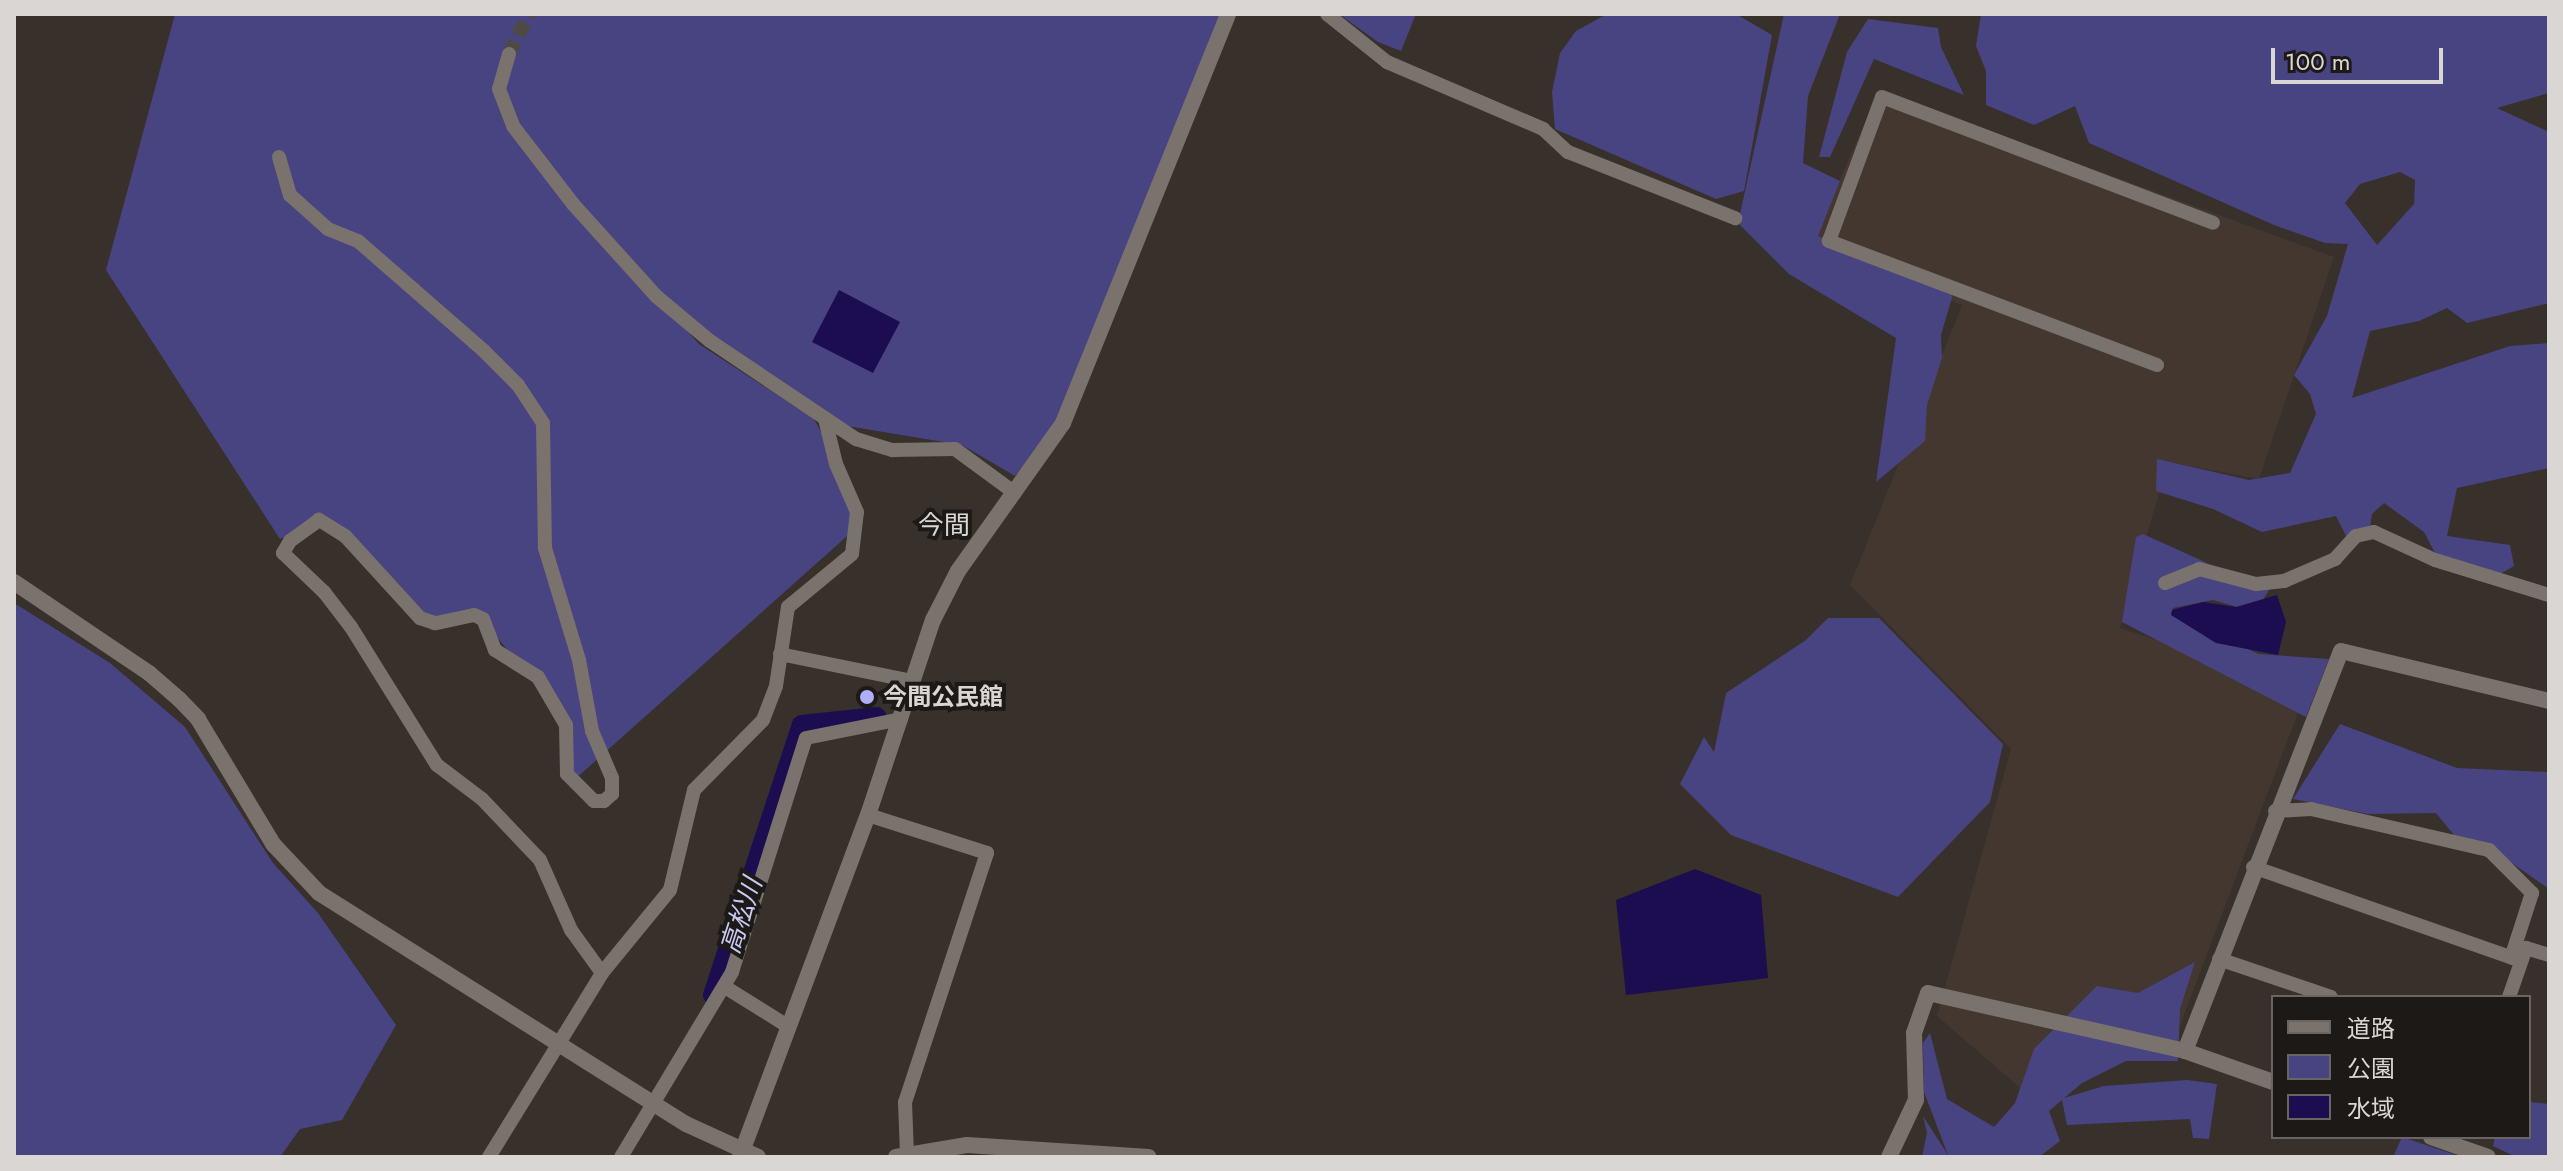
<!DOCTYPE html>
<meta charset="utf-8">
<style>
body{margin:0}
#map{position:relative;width:2563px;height:1171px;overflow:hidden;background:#37302b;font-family:Jost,"Noto Sans JP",sans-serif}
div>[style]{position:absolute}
.built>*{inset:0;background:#44372f}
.green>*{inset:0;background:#484482}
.water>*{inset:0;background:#1c0c50}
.river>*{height:20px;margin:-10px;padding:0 10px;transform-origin:10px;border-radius:10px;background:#1c0c50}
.minor-tunnel>*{height:14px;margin-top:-7px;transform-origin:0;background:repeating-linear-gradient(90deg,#4f4944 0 14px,transparent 0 21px)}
.minor>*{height:14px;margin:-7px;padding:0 7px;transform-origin:7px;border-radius:7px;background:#7a726c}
.tertiary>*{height:16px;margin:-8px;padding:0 8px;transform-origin:8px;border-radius:8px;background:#7a726c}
.dots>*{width:22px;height:22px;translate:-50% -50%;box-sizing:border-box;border:4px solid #1c1917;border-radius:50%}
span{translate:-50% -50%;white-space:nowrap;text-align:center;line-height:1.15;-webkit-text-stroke:8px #1c1917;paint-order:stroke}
.poi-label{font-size:24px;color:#dad6d3;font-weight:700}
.left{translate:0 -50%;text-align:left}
.neighbourhood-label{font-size:26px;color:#dad6d3}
.water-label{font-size:26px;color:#cacaf4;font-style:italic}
.frame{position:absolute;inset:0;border:16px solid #dad6d3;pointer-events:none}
.legend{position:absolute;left:2271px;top:995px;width:260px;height:144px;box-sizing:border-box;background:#1c1917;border:2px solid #686562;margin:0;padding:10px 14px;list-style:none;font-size:24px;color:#dad6d3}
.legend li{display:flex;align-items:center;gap:16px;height:40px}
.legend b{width:40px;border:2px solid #686562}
.scale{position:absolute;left:2271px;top:48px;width:172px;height:36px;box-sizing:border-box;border:4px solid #dad6d3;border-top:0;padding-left:10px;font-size:24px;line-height:28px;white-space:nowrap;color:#dad6d3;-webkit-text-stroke:6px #1c1917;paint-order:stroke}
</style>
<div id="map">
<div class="built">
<div style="clip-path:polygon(1879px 91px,2334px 257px,2259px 479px,2168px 462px,2120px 628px,2305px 690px,2299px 710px,2175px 1039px,2033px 1099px,1937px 1016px,2011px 749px,1850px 585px,1962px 305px,1808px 251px)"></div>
</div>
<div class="green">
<div style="clip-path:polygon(175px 14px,1224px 14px,1058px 427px,1015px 476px,962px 445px,847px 426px,659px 299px,699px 344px,814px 419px,835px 458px,855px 529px,573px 781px,566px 725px,483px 619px,435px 623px,319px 520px,280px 539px,106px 270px)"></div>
<div style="clip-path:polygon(1339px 14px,1416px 14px,1401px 51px,1378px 42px)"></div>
<div style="clip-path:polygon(1607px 14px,1736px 14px,1772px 35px,1744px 191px,1716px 199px,1555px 129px,1552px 92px,1560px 53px,1576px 31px)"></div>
<div style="clip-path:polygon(1784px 14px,1840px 14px,1808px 96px,1803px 163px,1840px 181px,1818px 236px,1953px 294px,1941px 335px,1942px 358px,1927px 405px,1925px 441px,1876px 482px,1896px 338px,1789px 274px,1738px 223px)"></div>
<div style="clip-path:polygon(evenodd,1981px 14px,2549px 14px,2549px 93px,2497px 108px,2549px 132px,2549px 303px,2467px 323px,2447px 308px,2419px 321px,2370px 331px,2352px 398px,2510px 346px,2549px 343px,2549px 468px,2457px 488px,2447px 536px,2510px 545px,2514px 566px,2500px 574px,2436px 555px,2424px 532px,2384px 503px,2372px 514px,2370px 528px,2346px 536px,2336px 516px,2262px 532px,2213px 509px,2156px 491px,2157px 459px,2249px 480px,2290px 473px,2316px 414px,2310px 394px,2294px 375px,2327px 316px,2348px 244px,2325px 243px,2274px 225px,2089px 143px,2075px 106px,2034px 125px,1986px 105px,1986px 71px,1976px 46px,1981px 14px,2400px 172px,2415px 180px,2414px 204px,2377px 245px,2345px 203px,2360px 184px,2400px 172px)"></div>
<div style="clip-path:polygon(1868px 19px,1938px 28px,1941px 47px,1964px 95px,1874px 59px,1830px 157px,1819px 157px,1847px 52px)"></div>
<div style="clip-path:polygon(2143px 534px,2247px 581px,2273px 584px,2255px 612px,2213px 600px,2173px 608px,2172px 615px,2259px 654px,2329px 659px,2306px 717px,2122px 622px,2136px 537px)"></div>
<div style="clip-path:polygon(14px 603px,110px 663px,185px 727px,273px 863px,318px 913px,396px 1025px,342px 1120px,300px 1129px,280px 1157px,14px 1157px)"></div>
<div style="clip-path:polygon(1828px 618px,1879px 618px,2003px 744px,1990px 802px,1898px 897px,1731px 835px,1680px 784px,1704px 737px,1714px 752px,1726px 693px,1806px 640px)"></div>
<div style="clip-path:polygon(2340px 724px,2457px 768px,2549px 772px,2549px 889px,2489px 847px,2458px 840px,2436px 813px,2368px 814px,2293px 799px)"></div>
<div style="clip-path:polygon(2195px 962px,2180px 1009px,2178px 1061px,2126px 1061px,2082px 1083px,2064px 1098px,2104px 1086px,2187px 1080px,2217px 1084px,2209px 1139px,2193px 1138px,2190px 1119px,2067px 1125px,2062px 1100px,2049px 1111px,2060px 1141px,2039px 1157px,1922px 1157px,1927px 1133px,1923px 1116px,1948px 1155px,1924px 1092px,1923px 1043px,1930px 1033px,1947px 1099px,1994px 1127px,2015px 1103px,2034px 1049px,2097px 986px,2138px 993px)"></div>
<div style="clip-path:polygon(2529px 1102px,2549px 1104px,2549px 1157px,2516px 1157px,2493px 1146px,2495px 1137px,2529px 1137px)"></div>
<div style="clip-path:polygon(2402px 1137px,2462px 1157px,2393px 1157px)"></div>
</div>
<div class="water">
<div style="clip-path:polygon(839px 290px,900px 322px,873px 373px,812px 342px)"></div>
<div style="clip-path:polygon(2277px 595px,2286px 622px,2278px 655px,2216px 643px,2171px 615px,2172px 610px,2203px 602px,2236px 607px)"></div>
<div style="clip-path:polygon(1695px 869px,1761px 895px,1768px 978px,1626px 995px,1616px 900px)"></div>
</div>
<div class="river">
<div style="left:713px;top:995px;width:284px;rotate:-71.8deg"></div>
<div style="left:802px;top:725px;width:75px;rotate:-6.1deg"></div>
</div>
<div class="minor-tunnel">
<div style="left:509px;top:54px;width:45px;rotate:-63.4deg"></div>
</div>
<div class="minor">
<div style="left:1327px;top:14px;width:77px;rotate:38.7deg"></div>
<div style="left:1387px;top:62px;width:170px;rotate:23.2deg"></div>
<div style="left:1543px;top:129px;width:34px;rotate:43deg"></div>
<div style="left:1568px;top:152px;width:180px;rotate:21.6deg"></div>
<div style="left:509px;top:54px;width:36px;rotate:106deg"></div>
<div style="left:499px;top:89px;width:40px;rotate:69deg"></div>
<div style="left:513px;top:126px;width:98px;rotate:52.4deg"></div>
<div style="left:573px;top:204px;width:124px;rotate:47.9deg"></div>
<div style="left:656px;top:296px;width:70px;rotate:39.8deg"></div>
<div style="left:710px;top:341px;width:176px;rotate:33.9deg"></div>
<div style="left:856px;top:439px;width:38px;rotate:17deg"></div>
<div style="left:892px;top:450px;width:63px;rotate:-0.9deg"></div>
<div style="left:955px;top:449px;width:74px;rotate:36.3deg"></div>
<div style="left:279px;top:157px;width:40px;rotate:74deg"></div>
<div style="left:290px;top:195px;width:51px;rotate:41.8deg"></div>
<div style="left:328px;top:229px;width:32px;rotate:22deg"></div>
<div style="left:358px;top:241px;width:167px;rotate:41.1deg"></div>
<div style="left:484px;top:351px;width:48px;rotate:45deg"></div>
<div style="left:518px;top:385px;width:45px;rotate:56.7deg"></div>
<div style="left:543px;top:423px;width:125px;rotate:89.1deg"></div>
<div style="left:545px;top:548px;width:117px;rotate:73.1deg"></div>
<div style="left:579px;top:660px;width:72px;rotate:79.6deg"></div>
<div style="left:592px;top:731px;width:51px;rotate:66.9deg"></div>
<div style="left:612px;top:778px;width:16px;rotate:90deg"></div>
<div style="left:612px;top:794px;width:11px;rotate:139deg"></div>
<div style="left:604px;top:801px;width:10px;rotate:180deg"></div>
<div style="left:594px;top:801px;width:38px;rotate:-135deg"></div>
<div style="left:567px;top:774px;width:49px;rotate:-91.2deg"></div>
<div style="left:566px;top:725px;width:56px;rotate:-120.3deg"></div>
<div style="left:538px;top:677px;width:51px;rotate:-147.9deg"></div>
<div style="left:495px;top:650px;width:33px;rotate:-111deg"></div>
<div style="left:483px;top:619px;width:10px;rotate:-156deg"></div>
<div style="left:474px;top:615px;width:40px;rotate:168deg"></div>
<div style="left:435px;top:623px;width:16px;rotate:-162deg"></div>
<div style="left:420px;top:618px;width:111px;rotate:-132.4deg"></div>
<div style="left:345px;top:536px;width:31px;rotate:-148deg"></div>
<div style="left:319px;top:520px;width:36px;rotate:144deg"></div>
<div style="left:290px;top:541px;width:14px;rotate:120deg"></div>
<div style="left:283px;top:553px;width:57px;rotate:43.6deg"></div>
<div style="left:324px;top:592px;width:44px;rotate:52.4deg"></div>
<div style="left:351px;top:627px;width:163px;rotate:58.1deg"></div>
<div style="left:437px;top:765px;width:56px;rotate:37.1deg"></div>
<div style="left:482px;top:799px;width:84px;rotate:46.4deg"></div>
<div style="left:540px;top:860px;width:77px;rotate:66.1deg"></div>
<div style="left:571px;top:930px;width:53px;rotate:54.2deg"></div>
<div style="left:2157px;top:365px;width:351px;rotate:-159.3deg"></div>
<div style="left:1829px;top:241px;width:153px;rotate:-69.8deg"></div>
<div style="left:1882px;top:97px;width:354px;rotate:20.8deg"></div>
<div style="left:2165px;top:583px;width:37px;rotate:-22deg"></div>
<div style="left:2199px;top:569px;width:59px;rotate:14.7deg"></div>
<div style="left:2256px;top:584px;width:28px;rotate:-6deg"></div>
<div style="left:2284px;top:581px;width:56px;rotate:-23.3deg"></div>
<div style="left:2335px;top:559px;width:31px;rotate:-48deg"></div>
<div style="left:2356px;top:536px;width:18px;rotate:-13deg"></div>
<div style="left:2374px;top:532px;width:67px;rotate:24.7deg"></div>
<div style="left:2435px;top:560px;width:119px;rotate:17.1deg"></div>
<div style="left:780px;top:654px;width:134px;rotate:11.6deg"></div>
<div style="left:2275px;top:811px;width:36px;rotate:-3deg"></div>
<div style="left:2311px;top:809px;width:183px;rotate:13deg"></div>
<div style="left:2489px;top:850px;width:61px;rotate:45deg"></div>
<div style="left:2532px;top:893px;width:68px;rotate:107.9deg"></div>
<div style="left:868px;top:815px;width:125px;rotate:17.7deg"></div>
<div style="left:987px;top:853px;width:262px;rotate:108.2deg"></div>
<div style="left:905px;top:1102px;width:53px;rotate:87.8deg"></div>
<div style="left:2253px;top:867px;width:284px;rotate:19.3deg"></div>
<div style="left:2219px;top:959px;width:118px;rotate:18.7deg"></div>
<div style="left:725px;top:987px;width:75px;rotate:32deg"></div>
<div style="left:2509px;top:997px;width:52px;rotate:-70.9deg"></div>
<div style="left:2526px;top:948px;width:24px;rotate:17deg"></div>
<div style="left:489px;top:1157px;width:216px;rotate:-58.4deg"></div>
<div style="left:602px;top:973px;width:107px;rotate:-50.7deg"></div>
<div style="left:670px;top:890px;width:103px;rotate:-76.5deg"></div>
<div style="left:694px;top:790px;width:98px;rotate:-45.4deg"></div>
<div style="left:763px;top:720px;width:36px;rotate:-69deg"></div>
<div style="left:776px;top:686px;width:80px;rotate:-81.4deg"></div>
<div style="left:788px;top:607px;width:83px;rotate:-39.6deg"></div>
<div style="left:852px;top:554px;width:42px;rotate:-83.2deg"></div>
<div style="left:857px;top:512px;width:52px;rotate:-113.6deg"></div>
<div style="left:836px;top:464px;width:46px;rotate:-103.7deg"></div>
<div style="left:621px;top:1157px;width:216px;rotate:-59deg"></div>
<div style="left:732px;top:972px;width:245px;rotate:-72.5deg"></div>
<div style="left:806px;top:738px;width:97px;rotate:-11.3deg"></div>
</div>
<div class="tertiary">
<div style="left:14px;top:582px;width:163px;rotate:34deg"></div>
<div style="left:149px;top:673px;width:40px;rotate:41deg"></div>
<div style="left:179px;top:699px;width:28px;rotate:46deg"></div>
<div style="left:198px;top:719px;width:146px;rotate:59deg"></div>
<div style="left:273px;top:844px;width:67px;rotate:46.8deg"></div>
<div style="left:319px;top:893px;width:434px;rotate:32.2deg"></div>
<div style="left:686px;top:1124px;width:79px;rotate:24.6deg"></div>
<div style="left:2185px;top:1051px;width:429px;rotate:-68.7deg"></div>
<div style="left:2341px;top:651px;width:214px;rotate:13.5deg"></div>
<div style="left:2431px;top:1137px;width:60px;rotate:19.3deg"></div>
<div style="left:740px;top:1157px;width:365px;rotate:-69.5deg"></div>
<div style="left:868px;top:815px;width:206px;rotate:-71.6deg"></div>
<div style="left:933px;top:620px;width:55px;rotate:-63deg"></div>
<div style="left:958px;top:571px;width:181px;rotate:-54.6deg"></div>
<div style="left:1063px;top:423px;width:441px;rotate:-68deg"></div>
<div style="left:896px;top:1157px;width:72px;rotate:-9.6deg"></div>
<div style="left:967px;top:1145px;width:182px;rotate:3.8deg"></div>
<div style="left:1889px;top:1157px;width:63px;rotate:-64.7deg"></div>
<div style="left:1916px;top:1100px;width:67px;rotate:-91.7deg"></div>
<div style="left:1914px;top:1033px;width:42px;rotate:-70.7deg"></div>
<div style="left:1928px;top:993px;width:263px;rotate:12.7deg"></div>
<div style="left:2185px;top:1051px;width:93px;rotate:19.4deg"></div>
</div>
<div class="dots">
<div style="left:867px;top:697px;background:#afaefa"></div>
</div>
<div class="poi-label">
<span class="left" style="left:883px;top:697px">今間公民館</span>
</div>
<div class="neighbourhood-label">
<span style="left:944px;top:526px">今間</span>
</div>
<div class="water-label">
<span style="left:742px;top:916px;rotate:-72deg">高松川</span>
</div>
<div class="frame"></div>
<ul class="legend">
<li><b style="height:10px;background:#7a726c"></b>道路</li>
<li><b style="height:22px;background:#484482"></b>公園</li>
<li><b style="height:22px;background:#1c0c50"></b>水域</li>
</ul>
<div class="scale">100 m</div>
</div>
